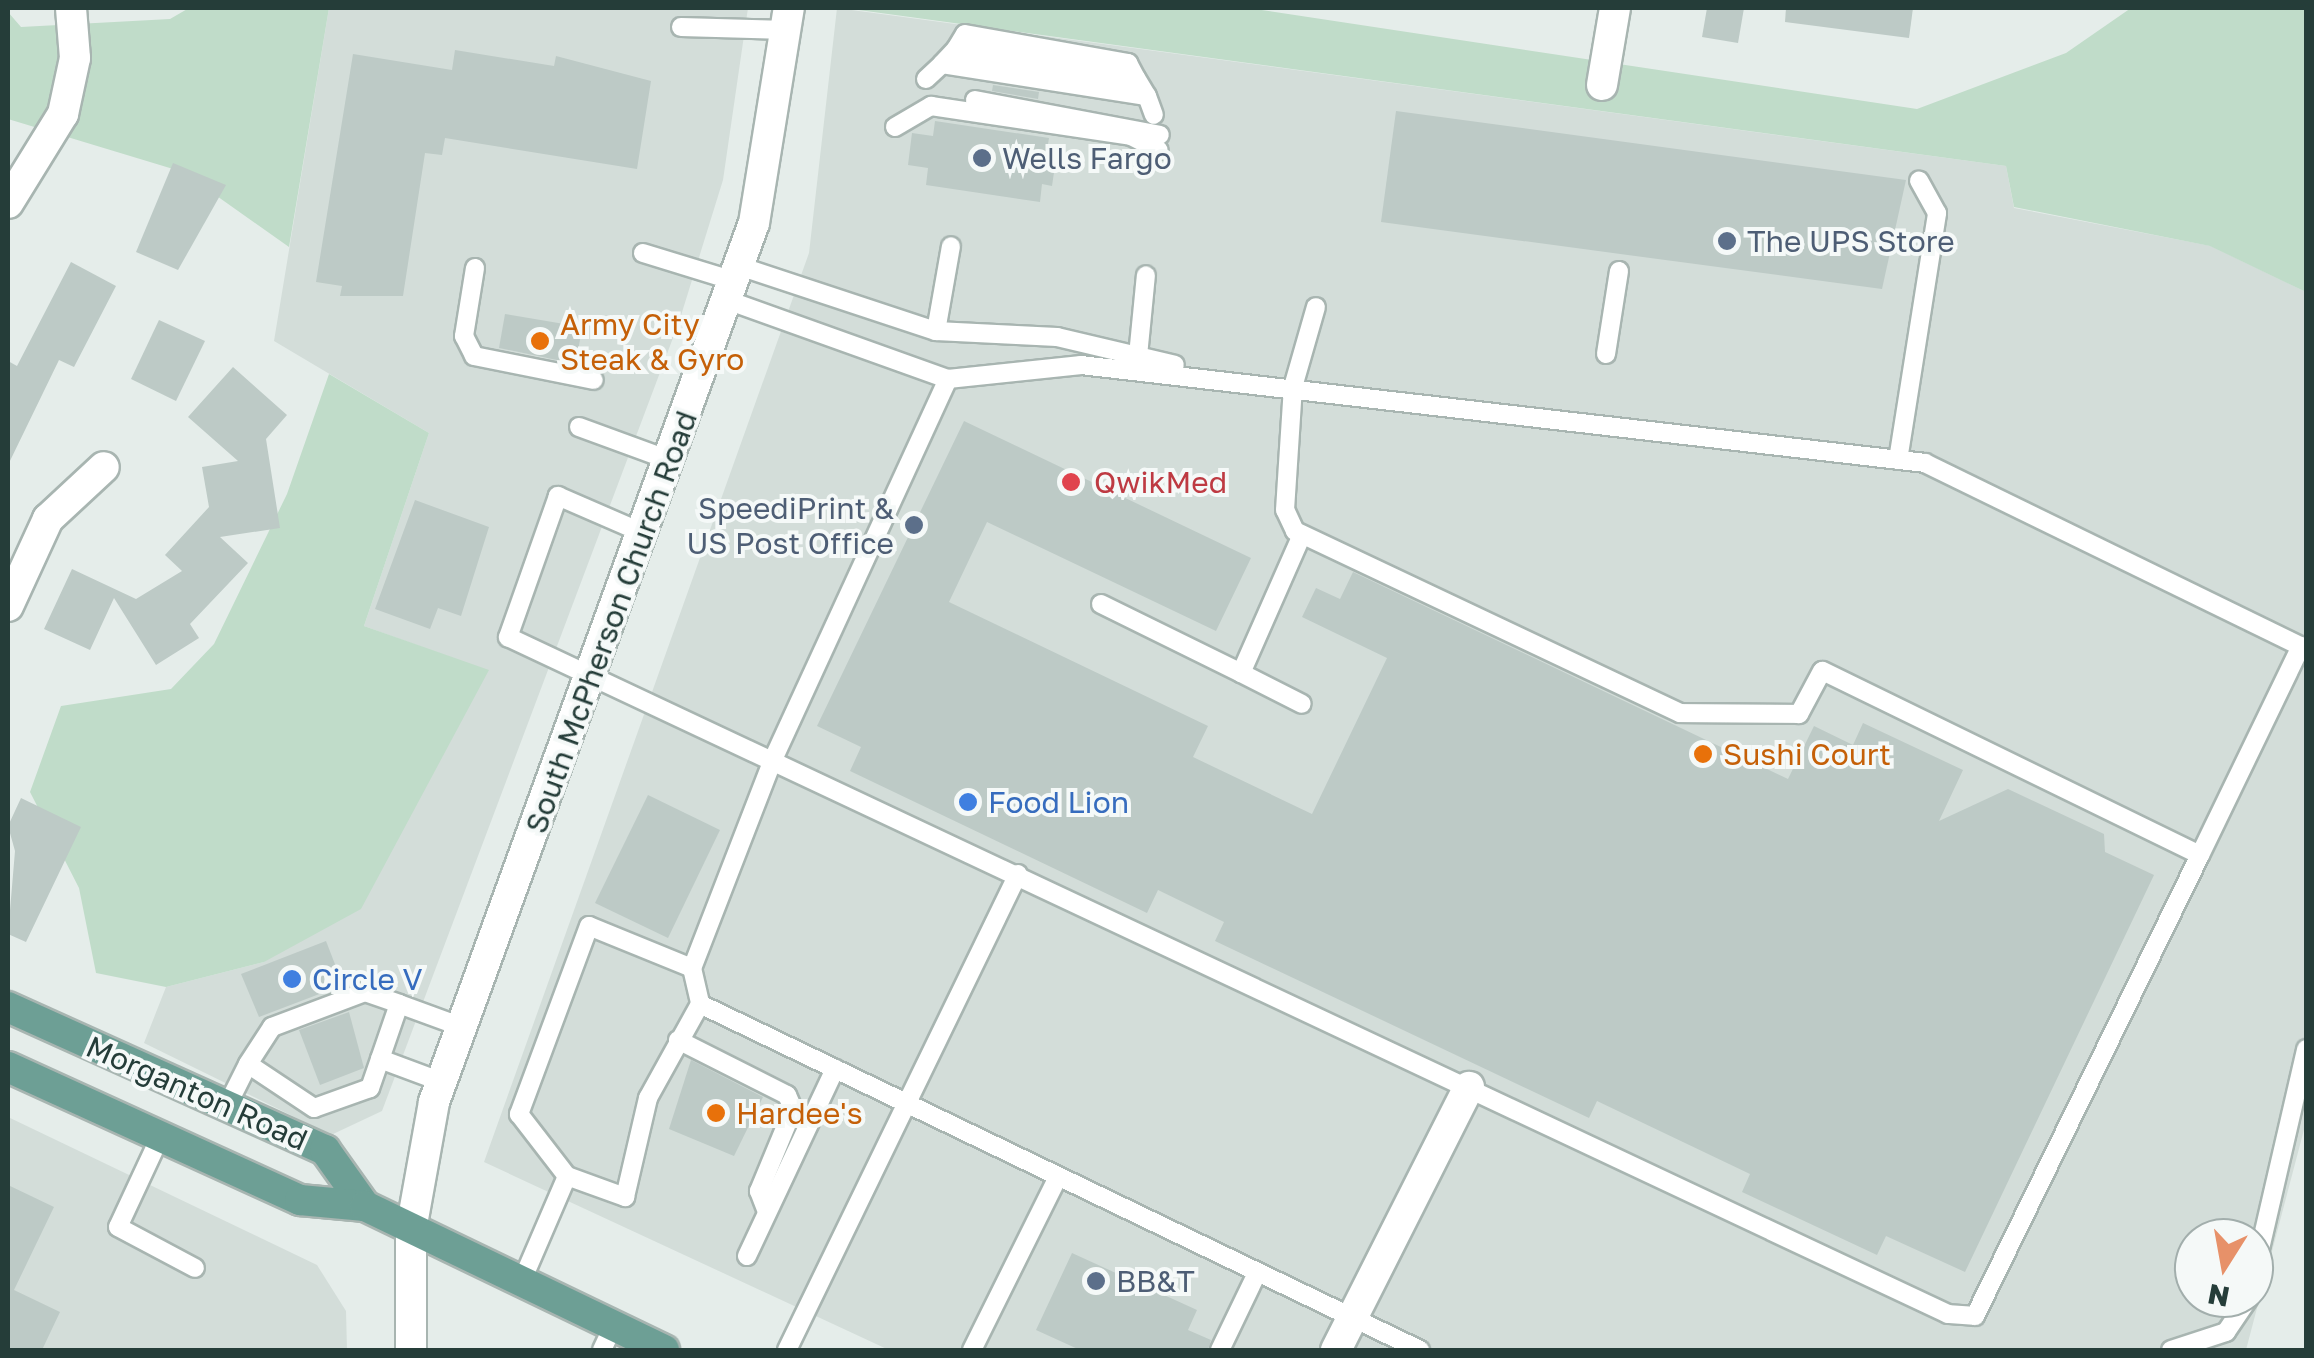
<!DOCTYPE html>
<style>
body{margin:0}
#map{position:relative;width:2314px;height:1358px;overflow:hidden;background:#e5edea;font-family:"Golos Text",sans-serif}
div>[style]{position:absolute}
.built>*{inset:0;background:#d3ddd9}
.green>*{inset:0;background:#c0dcc9}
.building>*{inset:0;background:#bdcac6}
.roads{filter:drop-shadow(2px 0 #a8b5b1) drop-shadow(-2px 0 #a8b5b1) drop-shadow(0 2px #a8b5b1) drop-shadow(0 -2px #a8b5b1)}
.service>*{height:18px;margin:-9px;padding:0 9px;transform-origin:9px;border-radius:9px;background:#fff}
.minor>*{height:30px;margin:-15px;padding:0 15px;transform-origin:15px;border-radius:15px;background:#fff}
.secondary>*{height:30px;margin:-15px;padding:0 15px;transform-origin:15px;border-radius:15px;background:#fff}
.primary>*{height:30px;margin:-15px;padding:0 15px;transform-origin:15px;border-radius:15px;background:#6d9f95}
.dots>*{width:28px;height:28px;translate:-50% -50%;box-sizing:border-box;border:5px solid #f5f9f8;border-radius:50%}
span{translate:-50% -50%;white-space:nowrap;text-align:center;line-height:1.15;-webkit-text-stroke:8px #f5f9f8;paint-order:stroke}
.service-label{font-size:30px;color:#4e5e75}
.left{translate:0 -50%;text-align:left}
.right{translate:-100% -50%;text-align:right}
.food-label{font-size:30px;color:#c56008}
.health-label{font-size:30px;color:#be3a42}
.street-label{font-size:30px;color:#253d39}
.shop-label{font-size:30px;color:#366cbe}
.frame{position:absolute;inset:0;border:10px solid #253d39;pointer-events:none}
.north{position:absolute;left:2174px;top:1218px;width:100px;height:100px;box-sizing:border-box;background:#f5f9f8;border:2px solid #a2aeac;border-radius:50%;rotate:191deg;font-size:28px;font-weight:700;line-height:40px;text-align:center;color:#253d39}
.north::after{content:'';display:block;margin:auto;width:35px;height:45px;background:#e79169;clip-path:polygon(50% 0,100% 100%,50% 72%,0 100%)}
</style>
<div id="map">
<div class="built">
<div style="clip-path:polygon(329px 8px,748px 8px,723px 180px,679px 322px,382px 1111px,331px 1135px,144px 1043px,166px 987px,264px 962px,488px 671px,364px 626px,429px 433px,274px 341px)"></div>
<div style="clip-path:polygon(evenodd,837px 8px,2006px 166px,2014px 208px,2211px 246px,2306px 292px,2306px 1122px,2246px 1350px,889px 1350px,484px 1162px,809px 253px,837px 8px,2194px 1238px,2254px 1238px,2254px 1298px,2194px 1298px,2194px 1238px)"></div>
<div style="clip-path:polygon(8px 1117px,317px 1265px,346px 1311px,347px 1350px,8px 1350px)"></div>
</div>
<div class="green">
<div style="clip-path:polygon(189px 8px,329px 8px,289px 247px,183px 172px,8px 119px,8px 12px,21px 27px,170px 19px)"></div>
<div style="clip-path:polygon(844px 8px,1248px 8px,1917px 109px,2066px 53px,2131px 8px,2306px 8px,2306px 292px,2210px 246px,2014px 207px,2006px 166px)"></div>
<div style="clip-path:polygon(329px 374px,429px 433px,364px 626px,489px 670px,361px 909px,264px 962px,166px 987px,96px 973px,79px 888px,30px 792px,61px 706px,171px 689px,214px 644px,287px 494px)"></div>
</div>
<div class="building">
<div style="clip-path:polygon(1707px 8px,1744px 8px,1738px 43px,1702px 37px)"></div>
<div style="clip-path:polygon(1786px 8px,1913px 8px,1909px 38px,1785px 22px)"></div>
<div style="clip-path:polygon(455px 50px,554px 66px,556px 56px,651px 81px,637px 169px,445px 138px,442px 155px,425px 153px,403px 296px,340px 296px,342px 286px,316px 282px,353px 54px,452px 70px)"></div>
<div style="clip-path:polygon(993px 85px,1039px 92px,1038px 99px,992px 91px)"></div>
<div style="clip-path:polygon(1396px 111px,1906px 180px,1882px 289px,1381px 222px)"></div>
<div style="clip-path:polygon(935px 121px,1049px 138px,1047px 150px,1057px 152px,1052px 186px,1042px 184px,1040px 202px,926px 185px,928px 168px,908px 165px,912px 133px,933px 136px)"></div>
<div style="clip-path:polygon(173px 163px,226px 185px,178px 270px,136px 252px)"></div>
<div style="clip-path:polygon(71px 262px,116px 286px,74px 367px,59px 360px,8px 465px,8px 361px,17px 366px)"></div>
<div style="clip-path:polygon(505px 314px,582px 327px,576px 364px,499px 348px)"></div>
<div style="clip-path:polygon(159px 320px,205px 341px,176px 401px,131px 379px)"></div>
<div style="clip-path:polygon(233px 367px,287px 415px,266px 439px,280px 528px,220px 537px,248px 563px,190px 624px,199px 638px,156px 665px,114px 598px,90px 650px,44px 629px,72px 569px,136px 599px,182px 571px,165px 555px,209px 507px,202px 467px,238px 461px,188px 417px)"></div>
<div style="clip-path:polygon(964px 421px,1251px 558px,1216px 631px,987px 522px,949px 602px,1208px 726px,1193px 757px,1312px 814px,1387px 658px,1302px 617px,1316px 588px,1340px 599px,1353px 572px,1788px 779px,1814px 726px,1853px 745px,1863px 723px,1963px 770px,1939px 821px,2008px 789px,2104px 834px,2105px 852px,2154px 875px,1965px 1272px,1886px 1236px,1877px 1255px,1742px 1192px,1750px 1174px,1597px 1101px,1589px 1118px,1215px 941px,1224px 922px,1158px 890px,1147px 913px,850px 771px,861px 747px,817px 726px)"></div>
<div style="clip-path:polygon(415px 500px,489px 527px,461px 616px,438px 608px,430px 629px,375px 609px)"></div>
<div style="clip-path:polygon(648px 795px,720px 830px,668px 938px,595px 903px)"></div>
<div style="clip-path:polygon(21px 798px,81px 827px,26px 942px,8px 934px,15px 851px,8px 826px)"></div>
<div style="clip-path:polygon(326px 941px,343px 985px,259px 1017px,241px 974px)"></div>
<div style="clip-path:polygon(349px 1012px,364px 1068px,320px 1085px,299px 1030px)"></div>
<div style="clip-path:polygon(691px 1060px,763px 1097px,734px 1156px,669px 1129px)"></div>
<div style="clip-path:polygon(8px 1185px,54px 1207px,14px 1290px,60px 1312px,42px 1350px,8px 1350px)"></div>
<div style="clip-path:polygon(1072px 1253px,1197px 1310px,1188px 1330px,1211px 1340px,1208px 1350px,1080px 1350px,1036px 1330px)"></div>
</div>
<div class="roads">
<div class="service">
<div style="left:681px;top:27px;width:106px;rotate:1.6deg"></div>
<div style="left:956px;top:49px;width:17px;rotate:-59deg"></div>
<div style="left:965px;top:34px;width:166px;rotate:10.1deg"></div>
<div style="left:1128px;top:63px;width:17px;rotate:62deg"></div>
<div style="left:942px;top:64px;width:21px;rotate:-47deg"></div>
<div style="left:956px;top:49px;width:182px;rotate:9.2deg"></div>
<div style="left:1136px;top:78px;width:21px;rotate:59deg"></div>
<div style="left:926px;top:79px;width:22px;rotate:-43deg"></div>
<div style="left:942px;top:64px;width:207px;rotate:8.9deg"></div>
<div style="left:1147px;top:96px;width:20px;rotate:70deg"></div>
<div style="left:975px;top:100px;width:188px;rotate:10.7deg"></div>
<div style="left:895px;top:127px;width:42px;rotate:-30.3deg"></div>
<div style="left:931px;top:106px;width:202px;rotate:8.5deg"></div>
<div style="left:1131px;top:136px;width:31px;rotate:27deg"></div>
<div style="left:643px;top:253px;width:95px;rotate:17.1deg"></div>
<div style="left:739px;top:266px;width:207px;rotate:18.3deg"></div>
<div style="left:936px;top:331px;width:121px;rotate:2.8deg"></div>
<div style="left:1057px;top:337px;width:121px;rotate:13.3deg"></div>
<div style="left:475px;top:268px;width:69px;rotate:99.2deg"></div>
<div style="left:464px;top:336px;width:22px;rotate:63deg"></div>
<div style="left:474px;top:356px;width:122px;rotate:11.3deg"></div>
<div style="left:727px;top:300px;width:235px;rotate:19.7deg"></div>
<div style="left:948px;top:379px;width:134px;rotate:-6deg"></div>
<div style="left:1081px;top:365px;width:850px;rotate:6.62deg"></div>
<div style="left:1925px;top:463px;width:424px;rotate:26deg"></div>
<div style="left:936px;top:331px;width:86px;rotate:-80deg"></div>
<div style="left:1606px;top:354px;width:84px;rotate:-81.1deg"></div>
<div style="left:1138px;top:356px;width:81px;rotate:-84.4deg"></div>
<div style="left:948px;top:379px;width:416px;rotate:114.7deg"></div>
<div style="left:774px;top:757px;width:226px;rotate:111.2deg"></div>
<div style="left:692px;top:968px;width:37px;rotate:77deg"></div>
<div style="left:700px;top:1004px;width:799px;rotate:25.67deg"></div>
<div style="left:579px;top:427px;width:96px;rotate:20.1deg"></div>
<div style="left:1898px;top:460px;width:250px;rotate:-81deg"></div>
<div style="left:1937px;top:213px;width:37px;rotate:-119deg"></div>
<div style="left:643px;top:533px;width:93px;rotate:-156.5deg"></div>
<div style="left:558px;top:496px;width:150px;rotate:109.5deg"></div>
<div style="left:508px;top:637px;width:1591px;rotate:25.18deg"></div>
<div style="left:1948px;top:1314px;width:27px;rotate:4deg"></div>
<div style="left:1975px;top:1316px;width:513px;rotate:-63.98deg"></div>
<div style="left:2200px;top:855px;width:420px;rotate:-154deg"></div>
<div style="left:1822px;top:671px;width:49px;rotate:118.1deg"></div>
<div style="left:1799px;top:714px;width:119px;rotate:-179.5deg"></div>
<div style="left:1680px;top:713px;width:426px;rotate:-154.7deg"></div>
<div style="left:1295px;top:531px;width:23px;rotate:-115deg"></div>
<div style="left:1285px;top:510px;width:123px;rotate:-86.3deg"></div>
<div style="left:1293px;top:387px;width:83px;rotate:-74deg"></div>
<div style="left:1101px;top:604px;width:156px;rotate:26.2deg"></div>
<div style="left:1241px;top:673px;width:151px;rotate:-66.2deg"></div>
<div style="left:1241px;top:673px;width:68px;rotate:26.9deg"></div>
<div style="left:2200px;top:855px;width:232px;rotate:-64.2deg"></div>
<div style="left:692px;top:968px;width:111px;rotate:-157.8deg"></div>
<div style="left:589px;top:926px;width:201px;rotate:110.4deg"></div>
<div style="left:519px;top:1114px;width:78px;rotate:52.3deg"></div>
<div style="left:567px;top:1176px;width:62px;rotate:19.9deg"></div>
<div style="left:625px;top:1197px;width:102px;rotate:-76.9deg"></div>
<div style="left:648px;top:1098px;width:107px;rotate:-61deg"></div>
<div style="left:365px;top:992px;width:36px;rotate:19deg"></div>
<div style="left:399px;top:1004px;width:89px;rotate:109deg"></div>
<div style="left:370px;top:1088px;width:59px;rotate:160.3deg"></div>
<div style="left:314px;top:1108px;width:79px;rotate:-146.3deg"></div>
<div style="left:248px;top:1064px;width:44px;rotate:-57deg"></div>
<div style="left:272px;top:1027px;width:99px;rotate:-20.6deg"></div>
<div style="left:399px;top:1004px;width:67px;rotate:20.1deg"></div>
<div style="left:678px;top:1040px;width:122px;rotate:26.8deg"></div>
<div style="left:787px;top:1095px;width:15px;rotate:67deg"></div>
<div style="left:793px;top:1109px;width:89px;rotate:112.5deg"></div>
<div style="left:759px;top:1191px;width:22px;rotate:69deg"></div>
<div style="left:380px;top:1059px;width:66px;rotate:20.4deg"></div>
<div style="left:227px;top:1106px;width:47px;rotate:-63.4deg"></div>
<div style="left:160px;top:1137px;width:99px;rotate:115deg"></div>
<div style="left:118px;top:1227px;width:87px;rotate:28deg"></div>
<div style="left:747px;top:1256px;width:207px;rotate:-64.8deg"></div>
<div style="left:2254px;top:1275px;width:232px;rotate:-77deg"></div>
<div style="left:521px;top:1283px;width:116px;rotate:-66.7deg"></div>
<div style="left:602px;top:1350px;width:26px;rotate:-65deg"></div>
<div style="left:787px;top:1350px;width:529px;rotate:-64.11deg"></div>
<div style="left:972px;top:1350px;width:193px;rotate:-63.6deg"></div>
<div style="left:1220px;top:1350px;width:85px;rotate:-64.3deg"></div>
<div style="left:2171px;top:1350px;width:58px;rotate:-18.1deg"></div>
<div style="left:2226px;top:1332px;width:41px;rotate:-55.9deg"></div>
</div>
<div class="minor">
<div style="left:1602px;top:85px;width:78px;rotate:-80.4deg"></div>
<div style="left:8px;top:203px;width:105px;rotate:-58.3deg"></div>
<div style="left:63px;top:114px;width:57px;rotate:-77.9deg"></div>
<div style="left:75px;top:58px;width:50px;rotate:-94.6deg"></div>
<div style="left:8px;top:606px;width:96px;rotate:-65.3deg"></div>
<div style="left:48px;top:519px;width:76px;rotate:-42.9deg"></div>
<div style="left:1336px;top:1350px;width:295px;rotate:-63.2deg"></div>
</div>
<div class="secondary">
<div style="left:411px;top:1350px;width:120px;rotate:-90deg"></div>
<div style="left:411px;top:1230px;width:130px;rotate:-79.8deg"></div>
<div style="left:434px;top:1102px;width:935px;rotate:-70deg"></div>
<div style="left:754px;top:223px;width:218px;rotate:-80.8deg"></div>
</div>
<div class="primary">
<div style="left:8px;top:1007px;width:348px;rotate:24.3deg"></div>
<div style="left:325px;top:1150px;width:69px;rotate:54.5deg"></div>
<div style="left:8px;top:1067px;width:321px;rotate:24.5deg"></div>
<div style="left:300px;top:1200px;width:65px;rotate:5.3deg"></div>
<div style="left:365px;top:1206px;width:332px;rotate:25.7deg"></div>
</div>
</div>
<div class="dots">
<div style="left:982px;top:158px;background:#5c6f8a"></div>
<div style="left:1727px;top:241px;background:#5c6f8a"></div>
<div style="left:540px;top:341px;background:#e8710a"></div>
<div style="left:1071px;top:482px;background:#e0444e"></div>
<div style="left:914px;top:525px;background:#5c6f8a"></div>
<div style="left:1703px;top:754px;background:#e8710a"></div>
<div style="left:968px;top:802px;background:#3f7fe0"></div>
<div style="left:292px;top:979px;background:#3f7fe0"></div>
<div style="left:716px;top:1113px;background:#e8710a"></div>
<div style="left:1096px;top:1281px;background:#5c6f8a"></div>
</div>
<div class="service-label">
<span class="left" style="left:1002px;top:158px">Wells Fargo</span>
<span class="left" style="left:1747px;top:241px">The UPS Store</span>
<span class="right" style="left:894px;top:525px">SpeediPrint &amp;<br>US Post Office</span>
<span class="left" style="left:1116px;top:1281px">BB&amp;T</span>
</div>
<div class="food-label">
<span class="left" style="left:560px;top:341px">Army City<br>Steak &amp; Gyro</span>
<span class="left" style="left:1723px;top:754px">Sushi Court</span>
<span class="left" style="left:736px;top:1113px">Hardee's</span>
</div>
<div class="health-label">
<span class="left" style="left:1094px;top:482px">QwikMed</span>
</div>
<div class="street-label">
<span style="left:611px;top:622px;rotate:-70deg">South McPherson Church Road</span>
<span style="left:197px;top:1093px;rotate:24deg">Morganton Road</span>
</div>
<div class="shop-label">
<span class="left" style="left:988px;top:802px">Food Lion</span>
<span class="left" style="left:312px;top:979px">Circle V</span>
</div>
<div class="frame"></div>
<div class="north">N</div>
</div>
